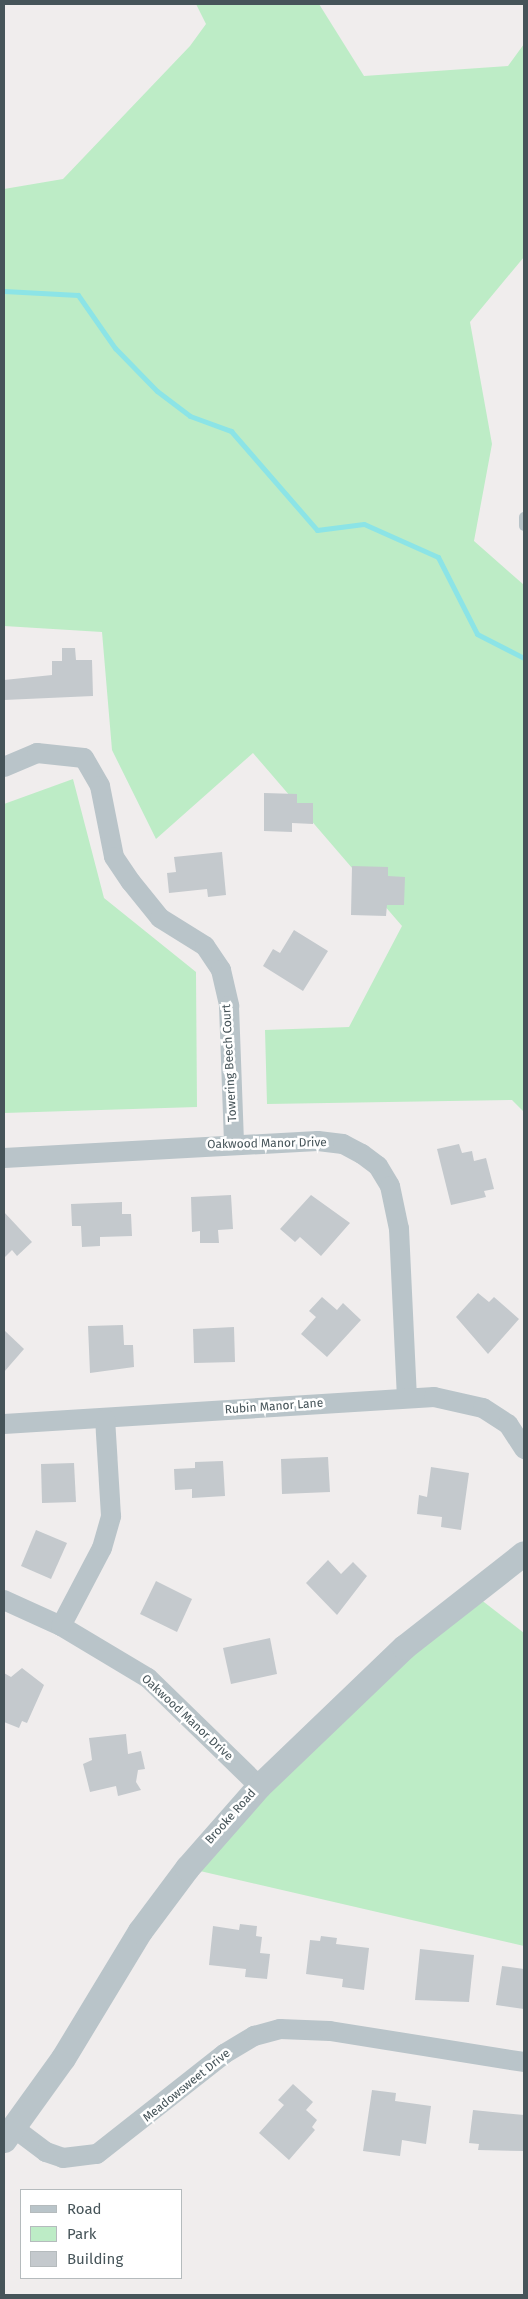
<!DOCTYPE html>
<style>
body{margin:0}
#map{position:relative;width:528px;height:2299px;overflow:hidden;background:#f0eded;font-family:"Fira Sans",sans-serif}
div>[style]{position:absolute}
.green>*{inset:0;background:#bdecc6}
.stream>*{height:5px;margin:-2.5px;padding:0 2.5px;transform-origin:2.5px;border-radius:2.5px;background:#8ce4e6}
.building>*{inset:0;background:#c4c9cd}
.service>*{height:10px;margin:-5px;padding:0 5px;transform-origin:5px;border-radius:5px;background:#b9c4c9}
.minor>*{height:20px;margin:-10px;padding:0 10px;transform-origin:10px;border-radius:10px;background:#b9c4c9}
.tertiary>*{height:25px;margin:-12.5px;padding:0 12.5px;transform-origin:12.5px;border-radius:12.5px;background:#b9c4c9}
span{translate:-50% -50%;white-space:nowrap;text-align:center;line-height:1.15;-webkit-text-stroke:5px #fff;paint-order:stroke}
.street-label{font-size:12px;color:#465459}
.frame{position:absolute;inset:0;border:5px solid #465459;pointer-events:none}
.legend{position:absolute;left:20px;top:2189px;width:162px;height:90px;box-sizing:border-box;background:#fff;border:1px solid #b5bbbd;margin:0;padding:6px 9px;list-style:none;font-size:15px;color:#465459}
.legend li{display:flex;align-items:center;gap:10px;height:25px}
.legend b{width:25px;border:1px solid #b5bbbd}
</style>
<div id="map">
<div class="green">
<div style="clip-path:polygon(196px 4px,319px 4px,364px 76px,508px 66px,524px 44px,524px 257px,470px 322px,492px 444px,474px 541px,524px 585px,524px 1112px,512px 1100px,267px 1104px,265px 1030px,349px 1027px,402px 926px,253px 753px,156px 839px,112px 750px,102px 632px,4px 626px,4px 189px,63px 179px,190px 46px,206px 24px)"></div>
<div style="clip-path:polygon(73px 779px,104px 898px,196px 972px,197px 1107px,4px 1113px,4px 804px)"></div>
<div style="clip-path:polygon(471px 1592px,524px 1633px,524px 1946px,187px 1868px)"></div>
</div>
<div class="stream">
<div style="left:4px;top:291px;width:74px;rotate:3.1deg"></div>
<div style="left:78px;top:295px;width:65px;rotate:55.1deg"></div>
<div style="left:115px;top:348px;width:60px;rotate:45.7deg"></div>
<div style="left:157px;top:391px;width:41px;rotate:37.1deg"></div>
<div style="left:190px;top:416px;width:44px;rotate:20.1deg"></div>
<div style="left:231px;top:431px;width:131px;rotate:49deg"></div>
<div style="left:317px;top:530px;width:47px;rotate:-7.3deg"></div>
<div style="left:364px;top:524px;width:81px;rotate:24deg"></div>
<div style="left:438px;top:557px;width:86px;rotate:63.1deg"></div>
<div style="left:477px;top:634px;width:53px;rotate:27.1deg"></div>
</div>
<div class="building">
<div style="clip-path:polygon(62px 648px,75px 648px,76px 660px,92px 660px,93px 696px,4px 700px,4px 680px,52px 675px,52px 661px,62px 661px)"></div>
<div style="clip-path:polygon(264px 793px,297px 794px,297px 803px,313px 803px,313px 824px,292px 823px,292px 832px,264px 831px)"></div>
<div style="clip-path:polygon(222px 852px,226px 895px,208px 897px,207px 889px,169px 893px,167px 873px,176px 872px,174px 857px)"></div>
<div style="clip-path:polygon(352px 866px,388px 867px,388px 876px,405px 877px,404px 905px,387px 905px,386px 916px,351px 915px)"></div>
<div style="clip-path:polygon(294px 930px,328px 951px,303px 991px,263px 966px,273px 949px,280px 953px)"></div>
<div style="clip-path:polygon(459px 1144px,462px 1153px,472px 1151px,474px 1161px,486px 1158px,494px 1189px,484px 1191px,486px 1197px,451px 1205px,437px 1149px)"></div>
<div style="clip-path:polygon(231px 1195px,233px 1229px,218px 1230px,219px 1243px,200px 1243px,200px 1231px,192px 1232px,191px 1197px)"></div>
<div style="clip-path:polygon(311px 1195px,350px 1223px,321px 1256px,300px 1237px,295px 1242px,280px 1229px)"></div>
<div style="clip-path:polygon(122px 1202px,122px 1214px,131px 1214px,132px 1236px,100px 1237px,100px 1246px,82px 1247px,81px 1226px,72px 1226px,71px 1204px)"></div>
<div style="clip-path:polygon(4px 1212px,32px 1242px,17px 1256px,12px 1250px,4px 1258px)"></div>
<div style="clip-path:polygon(478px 1293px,489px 1302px,494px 1297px,519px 1319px,488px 1354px,456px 1317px)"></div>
<div style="clip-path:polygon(322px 1297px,337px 1310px,343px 1303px,361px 1320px,327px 1357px,301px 1334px,316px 1317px,309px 1311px)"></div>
<div style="clip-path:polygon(123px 1325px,124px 1345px,133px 1345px,134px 1367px,90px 1373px,88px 1326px)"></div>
<div style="clip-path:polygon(234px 1327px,235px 1362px,194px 1363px,193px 1329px)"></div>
<div style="clip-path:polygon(4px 1330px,24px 1349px,4px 1372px)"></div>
<div style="clip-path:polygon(328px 1457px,330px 1492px,282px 1494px,281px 1459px)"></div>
<div style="clip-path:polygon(223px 1461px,225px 1496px,192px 1498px,192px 1489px,175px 1490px,174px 1469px,195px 1468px,195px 1462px)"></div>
<div style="clip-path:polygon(74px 1463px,76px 1502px,42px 1503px,41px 1464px)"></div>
<div style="clip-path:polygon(431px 1467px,469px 1473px,461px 1530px,441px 1527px,442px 1517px,417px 1514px,419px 1495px,427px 1497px)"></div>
<div style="clip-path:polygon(36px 1530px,67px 1543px,51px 1579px,21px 1566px)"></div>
<div style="clip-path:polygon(328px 1560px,341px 1574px,353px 1562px,367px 1576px,337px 1615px,306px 1583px)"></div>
<div style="clip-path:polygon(156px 1581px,192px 1599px,177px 1632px,140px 1614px)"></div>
<div style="clip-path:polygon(270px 1638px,277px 1674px,231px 1684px,223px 1648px)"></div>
<div style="clip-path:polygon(22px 1668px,44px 1685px,27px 1723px,22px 1721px,19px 1728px,4px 1722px,4px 1673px,11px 1677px)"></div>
<div style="clip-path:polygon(126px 1734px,128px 1754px,141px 1751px,145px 1769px,138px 1770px,136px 1782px,141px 1790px,118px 1796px,116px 1786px,90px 1792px,83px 1764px,92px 1760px,89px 1738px)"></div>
<div style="clip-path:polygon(240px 1924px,257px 1926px,256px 1936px,262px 1937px,260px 1953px,270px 1954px,267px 1979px,245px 1977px,246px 1969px,209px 1965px,213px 1926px,239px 1930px)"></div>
<div style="clip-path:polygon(321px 1936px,337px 1938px,336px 1944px,369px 1948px,364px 1990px,342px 1987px,343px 1979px,306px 1974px,310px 1940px,320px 1941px)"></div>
<div style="clip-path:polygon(420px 1949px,474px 1955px,469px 2002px,415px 2000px)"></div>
<div style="clip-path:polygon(502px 1966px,524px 1969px,524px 2009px,496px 2005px)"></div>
<div style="clip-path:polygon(293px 2084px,313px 2102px,306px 2110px,317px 2120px,312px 2127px,315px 2130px,289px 2160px,259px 2133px,284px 2105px,278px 2100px)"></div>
<div style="clip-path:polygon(372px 2090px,396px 2093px,395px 2101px,431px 2106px,426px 2144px,402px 2140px,400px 2156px,363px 2151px)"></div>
<div style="clip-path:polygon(473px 2110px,524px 2115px,524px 2151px,478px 2150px,479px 2144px,469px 2143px)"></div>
</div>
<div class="service">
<div style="left:524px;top:517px;width:9px;rotate:90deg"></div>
</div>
<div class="minor">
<div style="left:4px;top:767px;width:36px;rotate:-23deg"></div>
<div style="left:37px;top:753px;width:47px;rotate:6.1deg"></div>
<div style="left:84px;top:758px;width:32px;rotate:60deg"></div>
<div style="left:100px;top:786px;width:72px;rotate:78.8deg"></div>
<div style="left:114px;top:857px;width:30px;rotate:56deg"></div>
<div style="left:131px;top:882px;width:46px;rotate:51.1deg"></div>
<div style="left:160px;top:918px;width:53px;rotate:31.9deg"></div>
<div style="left:205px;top:946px;width:29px;rotate:56deg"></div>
<div style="left:221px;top:970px;width:37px;rotate:77deg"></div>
<div style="left:229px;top:1006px;width:138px;rotate:87.9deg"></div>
<div style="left:4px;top:1158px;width:314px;rotate:-3.1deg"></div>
<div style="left:318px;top:1141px;width:25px;rotate:7deg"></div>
<div style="left:343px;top:1144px;width:21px;rotate:28deg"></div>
<div style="left:362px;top:1154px;width:20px;rotate:37deg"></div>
<div style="left:378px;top:1166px;width:23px;rotate:59deg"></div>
<div style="left:390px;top:1186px;width:44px;rotate:78.2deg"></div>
<div style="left:399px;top:1229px;width:169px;rotate:87.3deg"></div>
<div style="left:4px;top:1424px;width:431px;rotate:-3.6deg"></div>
<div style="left:434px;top:1397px;width:50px;rotate:12.7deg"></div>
<div style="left:483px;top:1408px;width:30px;rotate:33deg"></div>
<div style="left:508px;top:1424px;width:30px;rotate:57deg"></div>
<div style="left:4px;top:1600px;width:63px;rotate:24.5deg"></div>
<div style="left:61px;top:1626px;width:101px;rotate:30.9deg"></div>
<div style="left:148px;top:1678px;width:155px;rotate:44.2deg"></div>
<div style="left:61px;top:1626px;width:88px;rotate:-62.3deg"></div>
<div style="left:102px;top:1548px;width:33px;rotate:-74deg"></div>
<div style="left:111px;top:1516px;width:97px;rotate:-93.5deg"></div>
<div style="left:14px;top:2128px;width:40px;rotate:37deg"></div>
<div style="left:46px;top:2152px;width:18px;rotate:19deg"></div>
<div style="left:63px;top:2158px;width:34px;rotate:-7deg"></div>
<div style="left:97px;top:2154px;width:162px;rotate:-38.2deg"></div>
<div style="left:224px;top:2054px;width:35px;rotate:-31deg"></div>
<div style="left:254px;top:2036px;width:27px;rotate:-15deg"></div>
<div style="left:280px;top:2029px;width:50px;rotate:2.3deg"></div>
<div style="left:330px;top:2031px;width:196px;rotate:9.1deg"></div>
</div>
<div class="tertiary">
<div style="left:4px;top:2140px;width:101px;rotate:-54.3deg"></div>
<div style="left:63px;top:2058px;width:149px;rotate:-58.8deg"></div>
<div style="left:140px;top:1931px;width:79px;rotate:-53.3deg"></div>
<div style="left:187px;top:1868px;width:109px;rotate:-48.7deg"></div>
<div style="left:259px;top:1786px;width:201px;rotate:-43.8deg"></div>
<div style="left:404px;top:1647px;width:152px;rotate:-38.1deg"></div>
</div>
<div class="street-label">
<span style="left:230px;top:1063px;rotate:-93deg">Towering Beech Court</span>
<span style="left:267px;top:1144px;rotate:-1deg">Oakwood Manor Drive</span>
<span style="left:274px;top:1407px;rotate:-4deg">Rubin Manor Lane</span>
<span style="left:187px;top:1718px;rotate:43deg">Oakwood Manor Drive</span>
<span style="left:231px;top:1817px;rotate:-48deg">Brooke Road</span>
<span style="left:187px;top:2086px;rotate:-39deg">Meadowsweet Drive</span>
</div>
<div class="frame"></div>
<ul class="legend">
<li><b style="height:6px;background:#b9c4c9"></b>Road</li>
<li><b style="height:14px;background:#bdecc6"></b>Park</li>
<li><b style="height:14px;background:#c4c9cd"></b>Building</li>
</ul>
</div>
